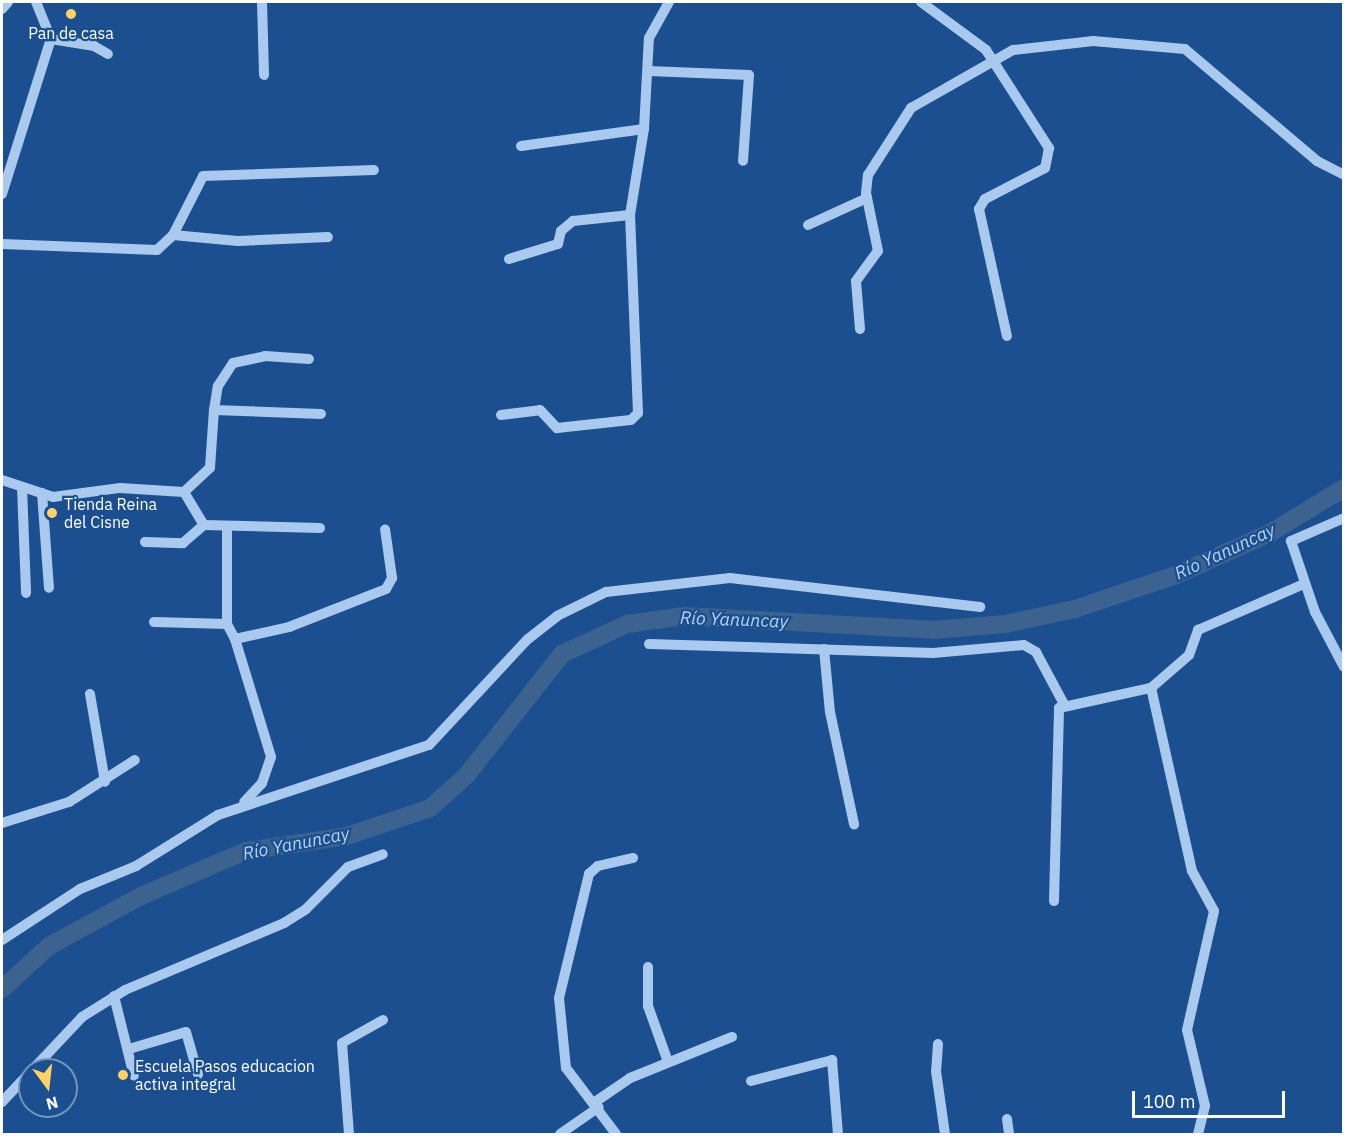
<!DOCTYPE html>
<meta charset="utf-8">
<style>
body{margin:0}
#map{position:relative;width:1345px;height:1136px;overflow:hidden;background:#1b4f8f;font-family:"IBM Plex Sans",sans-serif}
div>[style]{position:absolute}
.river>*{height:18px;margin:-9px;padding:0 9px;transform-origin:9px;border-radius:9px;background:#3c6290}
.minor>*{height:10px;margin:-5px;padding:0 5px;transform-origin:5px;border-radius:5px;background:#a9c9ee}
.dots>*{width:16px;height:16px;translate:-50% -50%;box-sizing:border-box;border:3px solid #1b4f8f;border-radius:50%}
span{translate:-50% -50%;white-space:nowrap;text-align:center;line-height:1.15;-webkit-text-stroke:4.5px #1b4f8f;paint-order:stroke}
.poi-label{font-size:16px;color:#fff}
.left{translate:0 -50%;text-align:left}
.water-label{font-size:18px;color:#b5d3f5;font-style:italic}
.frame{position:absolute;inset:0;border:3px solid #fff;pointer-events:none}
.north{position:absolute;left:18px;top:1058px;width:60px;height:60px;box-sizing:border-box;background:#1b4f8f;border:2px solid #7695bc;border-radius:50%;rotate:165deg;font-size:16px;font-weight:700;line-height:24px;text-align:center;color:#fff}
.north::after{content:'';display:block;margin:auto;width:21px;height:27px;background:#ffd166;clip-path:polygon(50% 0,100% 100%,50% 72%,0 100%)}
.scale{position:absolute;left:1132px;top:1091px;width:153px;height:27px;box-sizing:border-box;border:3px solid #fff;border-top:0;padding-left:8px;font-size:18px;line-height:21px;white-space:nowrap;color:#fff;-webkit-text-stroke:4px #1b4f8f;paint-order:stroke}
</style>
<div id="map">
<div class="river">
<div style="left:2px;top:989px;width:64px;rotate:-42.5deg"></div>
<div style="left:49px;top:946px;width:105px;rotate:-28.5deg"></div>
<div style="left:141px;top:896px;width:114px;rotate:-23.2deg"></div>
<div style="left:246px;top:851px;width:102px;rotate:-8.4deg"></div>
<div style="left:347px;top:836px;width:88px;rotate:-18.6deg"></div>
<div style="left:430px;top:808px;width:48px;rotate:-41.6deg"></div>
<div style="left:466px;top:776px;width:155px;rotate:-51.8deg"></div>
<div style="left:562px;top:654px;width:72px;rotate:-24.8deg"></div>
<div style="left:627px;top:624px;width:59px;rotate:-7.9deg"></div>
<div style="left:685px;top:616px;width:248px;rotate:3.2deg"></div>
<div style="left:933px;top:630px;width:72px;rotate:-4.8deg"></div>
<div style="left:1005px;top:624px;width:72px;rotate:-12.1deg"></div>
<div style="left:1075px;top:609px;width:107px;rotate:-18.6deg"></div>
<div style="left:1176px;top:575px;width:103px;rotate:-24.1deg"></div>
<div style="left:1270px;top:533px;width:87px;rotate:-31.3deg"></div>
</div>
<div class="minor">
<div style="left:262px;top:2px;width:73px;rotate:88.4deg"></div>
<div style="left:921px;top:2px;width:81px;rotate:36.4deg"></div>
<div style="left:986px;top:50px;width:117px;rotate:57.3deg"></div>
<div style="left:1049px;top:148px;width:20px;rotate:101deg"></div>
<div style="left:1045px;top:168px;width:68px;rotate:152.7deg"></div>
<div style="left:985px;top:199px;width:12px;rotate:121deg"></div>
<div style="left:979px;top:209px;width:130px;rotate:77.6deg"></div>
<div style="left:2px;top:9px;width:9px;rotate:-49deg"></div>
<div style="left:51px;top:39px;width:44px;rotate:9.2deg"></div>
<div style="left:94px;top:46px;width:16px;rotate:30deg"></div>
<div style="left:648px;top:71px;width:101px;rotate:2.3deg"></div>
<div style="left:749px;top:75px;width:86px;rotate:94deg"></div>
<div style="left:521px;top:146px;width:124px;rotate:-7.9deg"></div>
<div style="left:2px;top:194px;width:163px;rotate:-72.5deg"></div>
<div style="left:51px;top:39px;width:40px;rotate:-112deg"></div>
<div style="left:808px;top:225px;width:65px;rotate:-24.6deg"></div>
<div style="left:173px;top:235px;width:65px;rotate:5.3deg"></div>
<div style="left:238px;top:241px;width:90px;rotate:-2.5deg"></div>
<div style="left:2px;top:244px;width:155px;rotate:2.2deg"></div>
<div style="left:157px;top:250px;width:22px;rotate:-43deg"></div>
<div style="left:173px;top:235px;width:66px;rotate:-63deg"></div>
<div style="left:203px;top:176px;width:171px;rotate:-2deg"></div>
<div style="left:509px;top:259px;width:51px;rotate:-17deg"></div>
<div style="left:558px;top:244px;width:13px;rotate:-77deg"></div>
<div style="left:561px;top:231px;width:16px;rotate:-40deg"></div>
<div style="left:573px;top:221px;width:57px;rotate:-6deg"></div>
<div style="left:860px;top:329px;width:48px;rotate:-94.8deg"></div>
<div style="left:856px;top:281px;width:37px;rotate:-54deg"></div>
<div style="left:878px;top:251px;width:59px;rotate:-101.7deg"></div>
<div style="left:866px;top:193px;width:18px;rotate:-84deg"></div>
<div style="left:868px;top:175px;width:80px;rotate:-57.3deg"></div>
<div style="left:911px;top:108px;width:117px;rotate:-29.6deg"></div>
<div style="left:1013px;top:50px;width:81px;rotate:-6.4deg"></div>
<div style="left:1093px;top:41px;width:92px;rotate:5deg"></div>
<div style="left:1185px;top:49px;width:173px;rotate:40.3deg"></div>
<div style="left:1317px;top:161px;width:30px;rotate:27deg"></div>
<div style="left:214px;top:410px;width:24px;rotate:-81deg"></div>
<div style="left:218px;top:386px;width:27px;rotate:-57deg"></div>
<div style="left:233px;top:363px;width:33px;rotate:-12deg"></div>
<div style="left:265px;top:356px;width:44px;rotate:3.9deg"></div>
<div style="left:501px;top:415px;width:39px;rotate:-7deg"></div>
<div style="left:540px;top:410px;width:25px;rotate:47deg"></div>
<div style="left:557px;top:428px;width:74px;rotate:-6.2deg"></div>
<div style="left:631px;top:420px;width:10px;rotate:-45deg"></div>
<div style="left:638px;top:413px;width:198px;rotate:-92.3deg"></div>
<div style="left:630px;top:215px;width:87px;rotate:-80.8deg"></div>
<div style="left:644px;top:129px;width:91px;rotate:-86.9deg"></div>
<div style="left:649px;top:38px;width:41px;rotate:-60.9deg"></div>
<div style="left:2px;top:480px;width:54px;rotate:18.4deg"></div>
<div style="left:53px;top:497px;width:68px;rotate:-7.7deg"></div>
<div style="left:120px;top:488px;width:64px;rotate:3.6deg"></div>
<div style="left:184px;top:492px;width:35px;rotate:-43deg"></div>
<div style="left:210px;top:468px;width:58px;rotate:-86.1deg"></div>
<div style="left:214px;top:410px;width:107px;rotate:2.1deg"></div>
<div style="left:22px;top:487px;width:106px;rotate:87.8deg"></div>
<div style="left:184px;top:492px;width:39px;rotate:59deg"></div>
<div style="left:204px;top:525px;width:116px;rotate:1.5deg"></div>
<div style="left:42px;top:493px;width:95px;rotate:85.8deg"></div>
<div style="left:1344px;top:518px;width:58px;rotate:156.5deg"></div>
<div style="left:1291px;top:541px;width:75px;rotate:71.3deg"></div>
<div style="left:1315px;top:612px;width:62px;rotate:62.2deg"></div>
<div style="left:227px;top:526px;width:98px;rotate:90deg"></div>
<div style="left:227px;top:624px;width:17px;rotate:62deg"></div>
<div style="left:235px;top:639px;width:55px;rotate:-12.5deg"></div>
<div style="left:289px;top:627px;width:104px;rotate:-21.4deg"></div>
<div style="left:386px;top:589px;width:13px;rotate:-61deg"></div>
<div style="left:392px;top:578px;width:49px;rotate:-98.1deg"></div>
<div style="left:145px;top:542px;width:38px;rotate:2deg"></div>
<div style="left:183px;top:543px;width:28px;rotate:-41deg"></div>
<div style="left:154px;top:622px;width:73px;rotate:1.6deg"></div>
<div style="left:235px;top:639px;width:123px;rotate:73deg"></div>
<div style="left:271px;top:757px;width:28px;rotate:109deg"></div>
<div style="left:262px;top:783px;width:26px;rotate:133deg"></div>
<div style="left:649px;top:644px;width:284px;rotate:1.8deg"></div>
<div style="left:933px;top:653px;width:91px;rotate:-5deg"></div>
<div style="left:1024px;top:645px;width:14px;rotate:30deg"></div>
<div style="left:1036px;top:652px;width:61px;rotate:61.8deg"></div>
<div style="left:824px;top:649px;width:63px;rotate:84.6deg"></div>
<div style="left:830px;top:712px;width:115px;rotate:77.9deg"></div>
<div style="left:90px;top:694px;width:89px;rotate:80.3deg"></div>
<div style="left:2px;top:823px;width:70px;rotate:-17.4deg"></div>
<div style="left:69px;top:802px;width:78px;rotate:-32.5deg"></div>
<div style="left:1054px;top:901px;width:193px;rotate:-88.5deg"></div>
<div style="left:1059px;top:708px;width:94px;rotate:-12.3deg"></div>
<div style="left:2px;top:940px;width:93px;rotate:-33.2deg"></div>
<div style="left:80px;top:889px;width:61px;rotate:-22.3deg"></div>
<div style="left:136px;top:866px;width:97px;rotate:-31.9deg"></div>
<div style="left:218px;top:815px;width:222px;rotate:-18.4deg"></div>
<div style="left:429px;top:745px;width:145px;rotate:-47deg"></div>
<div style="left:528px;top:639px;width:37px;rotate:-38deg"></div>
<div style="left:557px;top:616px;width:55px;rotate:-26.1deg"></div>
<div style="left:606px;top:592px;width:125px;rotate:-6.4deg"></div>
<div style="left:730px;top:578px;width:252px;rotate:6.6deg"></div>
<div style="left:648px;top:967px;width:39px;rotate:90deg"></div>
<div style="left:648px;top:1006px;width:59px;rotate:70.3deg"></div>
<div style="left:114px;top:996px;width:82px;rotate:76deg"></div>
<div style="left:938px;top:1044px;width:27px;rotate:94deg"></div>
<div style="left:936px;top:1071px;width:64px;rotate:81.9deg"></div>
<div style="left:129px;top:1049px;width:59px;rotate:-16.6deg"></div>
<div style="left:186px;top:1032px;width:44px;rotate:74.1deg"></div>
<div style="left:751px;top:1081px;width:84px;rotate:-14.5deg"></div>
<div style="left:832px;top:1060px;width:74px;rotate:85.4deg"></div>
<div style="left:2px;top:1102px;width:117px;rotate:-46.7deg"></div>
<div style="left:82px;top:1017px;width:51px;rotate:-32.1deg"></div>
<div style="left:125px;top:990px;width:173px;rotate:-22.8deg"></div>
<div style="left:284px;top:923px;width:26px;rotate:-32deg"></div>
<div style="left:306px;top:909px;width:59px;rotate:-45deg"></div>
<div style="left:348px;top:867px;width:37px;rotate:-20deg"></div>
<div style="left:595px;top:1102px;width:42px;rotate:-34.4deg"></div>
<div style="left:630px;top:1078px;width:110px;rotate:-21.9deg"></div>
<div style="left:1007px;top:1119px;width:15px;rotate:82deg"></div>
<div style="left:349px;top:1134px;width:91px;rotate:-94.4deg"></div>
<div style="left:342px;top:1043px;width:47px;rotate:-29.3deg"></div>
<div style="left:560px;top:1134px;width:47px;rotate:-34.7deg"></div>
<div style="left:616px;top:1134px;width:83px;rotate:-127.1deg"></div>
<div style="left:566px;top:1068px;width:70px;rotate:-95.7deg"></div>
<div style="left:559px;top:998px;width:128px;rotate:-76.4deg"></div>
<div style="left:589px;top:874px;width:12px;rotate:-42deg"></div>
<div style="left:598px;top:866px;width:36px;rotate:-13deg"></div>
<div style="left:1198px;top:1134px;width:29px;rotate:-76deg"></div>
<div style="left:1205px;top:1106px;width:78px;rotate:-103.3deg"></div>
<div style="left:1187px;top:1030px;width:122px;rotate:-77.2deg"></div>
<div style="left:1214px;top:911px;width:46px;rotate:-118.8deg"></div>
<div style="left:1192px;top:871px;width:188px;rotate:-102.6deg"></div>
<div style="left:1151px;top:688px;width:50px;rotate:-41deg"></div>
<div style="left:1189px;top:655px;width:27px;rotate:-70deg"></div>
<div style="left:1198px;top:630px;width:116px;rotate:-23.5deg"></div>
</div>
<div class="dots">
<div style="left:71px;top:14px;background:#ffd166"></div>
<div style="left:52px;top:513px;background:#ffd166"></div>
<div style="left:123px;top:1075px;background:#ffd166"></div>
</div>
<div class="poi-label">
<span style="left:71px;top:33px">Pan de casa</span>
<span class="left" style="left:64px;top:513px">Tienda Reina<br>del Cisne</span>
<span class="left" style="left:135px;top:1075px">Escuela Pasos educacion<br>activa integral</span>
</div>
<div class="water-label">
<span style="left:1225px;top:552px;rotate:-25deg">Río Yanuncay</span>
<span style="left:734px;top:620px;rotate:2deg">Río Yanuncay</span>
<span style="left:296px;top:844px;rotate:-11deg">Río Yanuncay</span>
</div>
<div class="frame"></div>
<div class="north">N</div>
<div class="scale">100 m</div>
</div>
